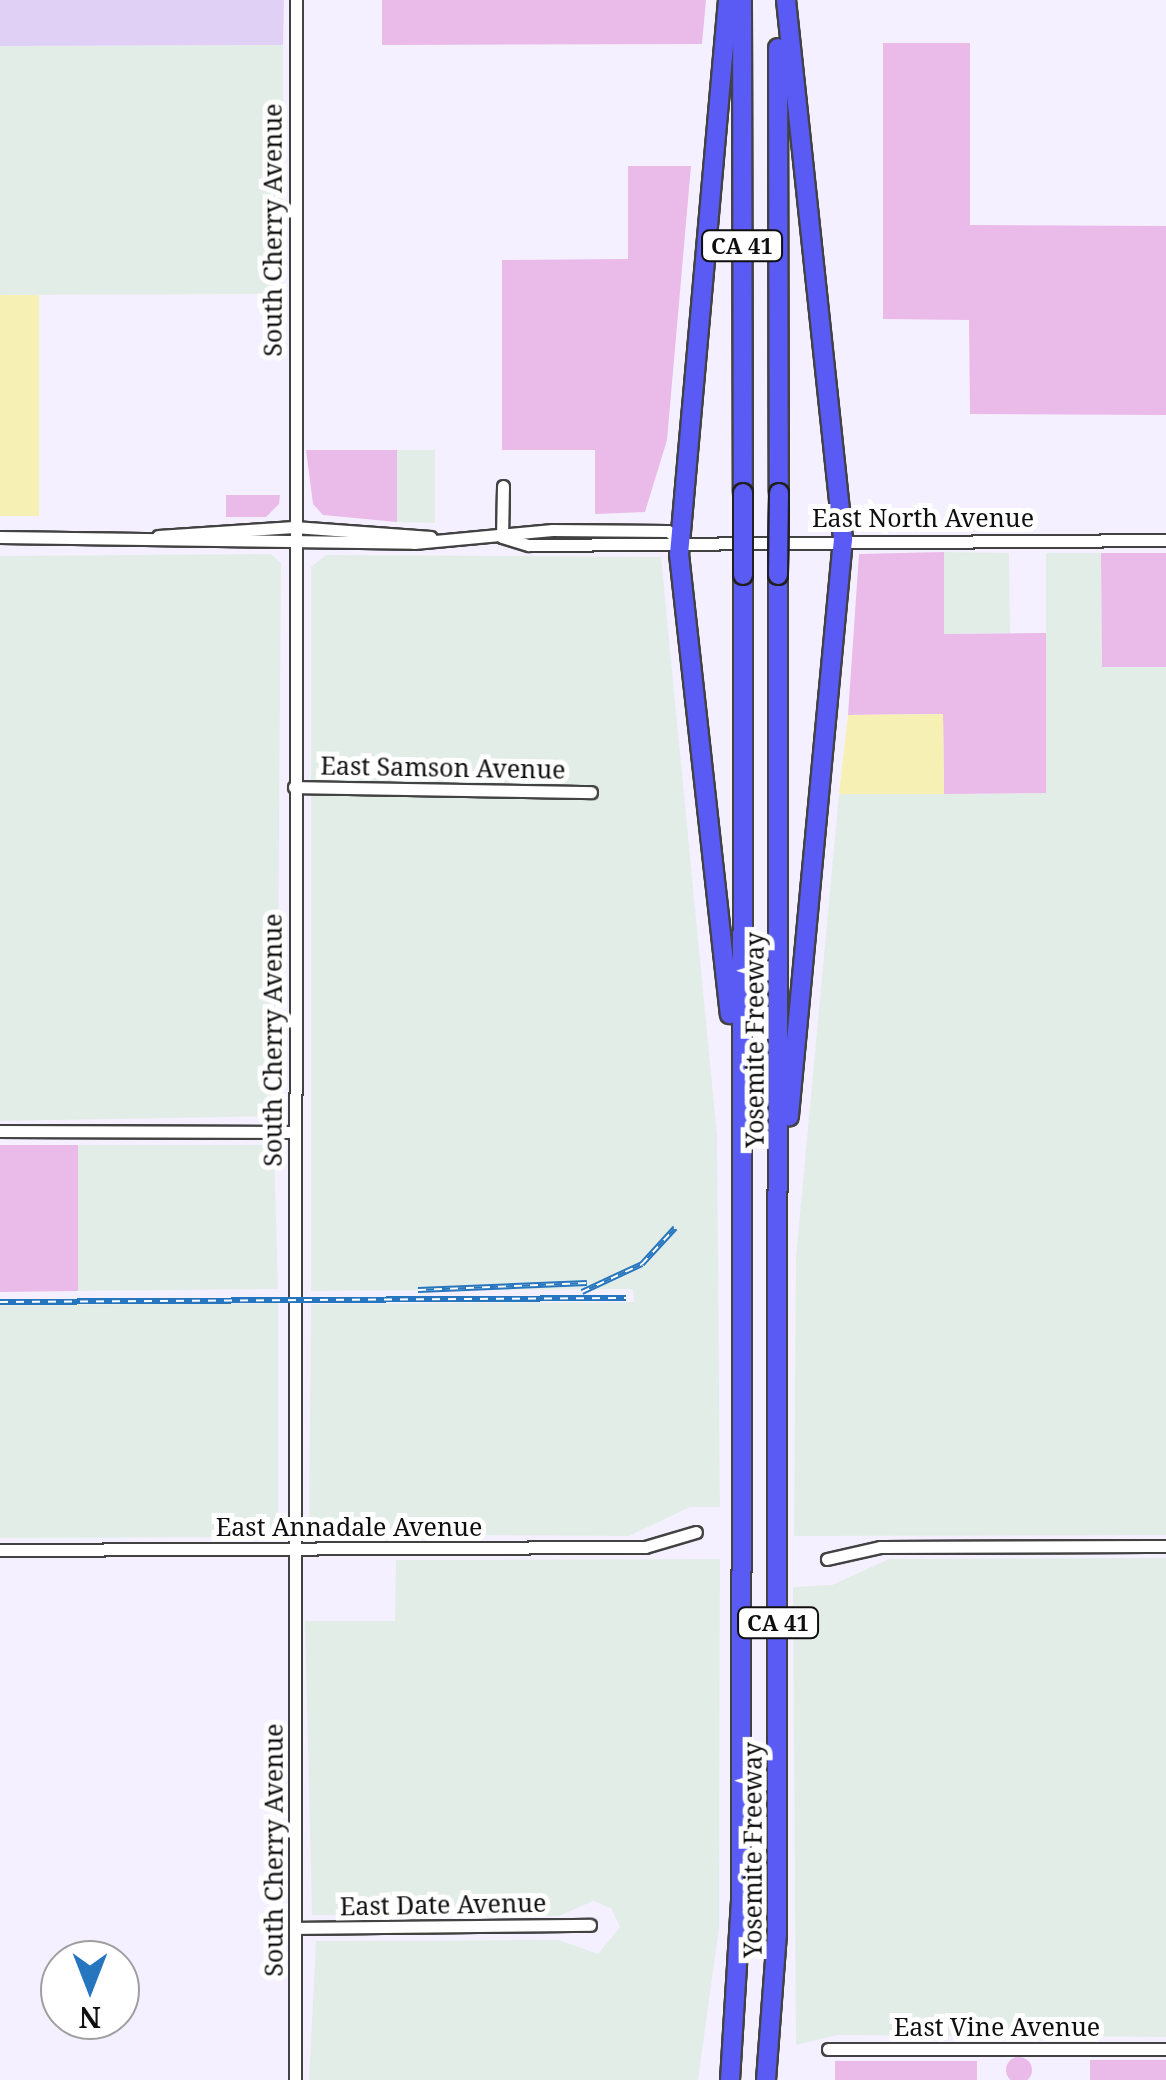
<!DOCTYPE html>
<style>
body{margin:0}
#map{position:relative;width:1166px;height:2080px;overflow:hidden;background:#f5f0ff;font-family:"Noto Serif",serif}
div>[style]{position:absolute}
.industrial>*{inset:0;background:#e3ede7}
.farmland>*{inset:0;background:#e1d0f5}
.green>*{inset:0;background:#eabae9}
.round{border-radius:50%}
.water>*{inset:0;background:#f6f0b5}
.roads{filter:drop-shadow(2px 0 #424242) drop-shadow(-2px 0 #424242) drop-shadow(0 2px #424242) drop-shadow(0 -2px #424242)}
.minor>*{height:11px;margin:-5.5px;padding:0 5.5px;transform-origin:5.5px;border-radius:5.5px;background:#fff}
.highway>*{height:18px;margin:-9px;padding:0 9px;transform-origin:9px;border-radius:9px;background:#595bf4}
.rail>*{height:6px;margin-top:-3px;transform-origin:0;background:repeating-linear-gradient(90deg,#fff 0 8px,#2675bf 0 16px);box-sizing:border-box;border-block:2px solid #2675bf}
.bridges{filter:drop-shadow(2px 0 #202020) drop-shadow(-2px 0 #202020) drop-shadow(0 2px #202020) drop-shadow(0 -2px #202020)}
.highway-bridge>*{height:18px;margin:-9px;padding:0 9px;transform-origin:9px;border-radius:9px;background:#595bf4}
span{translate:-50% -50%;white-space:nowrap;text-align:center;line-height:1.15;-webkit-text-stroke:10px #fff;paint-order:stroke}
.shield-label span{padding:2px 8px;background:#fff;border:2px solid;border-radius:8px;-webkit-text-stroke-width:0}
.shield-label{font-size:22px;color:#0f0f0f;font-weight:700}
.street-label{font-size:25px;color:#0f0f0f}
.north{position:absolute;left:40px;top:1940px;width:100px;height:100px;box-sizing:border-box;background:#fff;border:2px solid #9f9f9f;border-radius:50%;rotate:180deg;font-size:28px;font-weight:700;line-height:40px;text-align:center;color:#0f0f0f}
.north::after{content:'';display:block;margin:auto;width:35px;height:45px;background:#2675bf;clip-path:polygon(50% 0,100% 100%,50% 72%,0 100%)}
</style>
<div id="map">
<div class="industrial">
<div style="clip-path:polygon(283px 45px,283px 294px,0 295px,0 46px)"></div>
<div style="clip-path:polygon(397px 450px,435px 450px,435px 523px,397px 522px)"></div>
<div style="clip-path:polygon(944px 552px,1009px 553px,1010px 633px,943px 634px)"></div>
<div style="clip-path:polygon(1046px 553px,1101px 553px,1102px 667px,1166px 667px,1166px 1535px,794px 1536px,796px 1257px,839px 794px,1046px 793px)"></div>
<div style="clip-path:polygon(271px 554px,281px 563px,277px 1116px,0 1121px,0 556px)"></div>
<div style="clip-path:polygon(326px 555px,661px 557px,717px 1135px,720px 1507px,690px 1507px,629px 1536px,309px 1534px,311px 1304px,634px 1302px,633px 1289px,311px 1291px,311px 567px)"></div>
<div style="clip-path:polygon(78px 1145px,274px 1145px,278px 1289px,78px 1291px)"></div>
<div style="clip-path:polygon(278px 1303px,278px 1526px,267px 1537px,0 1538px,0 1305px)"></div>
<div style="clip-path:polygon(1166px 1558px,1166px 2037px,837px 2035px,796px 2045px,793px 1587px,832px 1585px,889px 1559px)"></div>
<div style="clip-path:polygon(720px 1559px,719px 1928px,698px 2080px,309px 2080px,316px 1941px,559px 1940px,598px 1954px,620px 1927px,611px 1908px,593px 1901px,559px 1916px,312px 1915px,305px 1621px,395px 1621px,396px 1560px)"></div>
</div>
<div class="farmland">
<div style="clip-path:polygon(0 0,284px 0,283px 45px,0 46px)"></div>
</div>
<div class="green">
<div style="clip-path:polygon(382px 0,706px 0,702px 44px,382px 45px)"></div>
<div style="clip-path:polygon(883px 43px,970px 43px,970px 225px,1166px 226px,1166px 415px,970px 414px,969px 320px,883px 319px)"></div>
<div style="clip-path:polygon(628px 166px,691px 166px,667px 440px,645px 512px,595px 514px,595px 450px,502px 450px,502px 260px,628px 259px)"></div>
<div style="clip-path:polygon(306px 450px,397px 450px,397px 522px,323px 515px,313px 504px)"></div>
<div style="clip-path:polygon(226px 495px,280px 495px,279px 504px,266px 517px,226px 517px)"></div>
<div style="clip-path:polygon(944px 552px,944px 634px,1046px 633px,1046px 793px,944px 794px,943px 714px,848px 715px,859px 554px)"></div>
<div style="clip-path:polygon(1101px 553px,1166px 553px,1166px 667px,1102px 667px)"></div>
<div style="clip-path:polygon(0 1145px,78px 1145px,78px 1291px,0 1292px)"></div>
<div class="round" style="left:1006px;top:2057px;width:26px;height:26px"></div>
<div style="clip-path:polygon(1090px 2060px,1166px 2060px,1166px 2080px,1090px 2080px)"></div>
<div style="clip-path:polygon(835px 2061px,977px 2061px,977px 2080px,835px 2080px)"></div>
</div>
<div class="water">
<div style="clip-path:polygon(0 295px,39px 295px,39px 516px,0 516px)"></div>
<div style="clip-path:polygon(943px 714px,944px 794px,839px 794px,848px 715px)"></div>
</div>
<div class="roads">
<div class="minor">
<div style="left:503px;top:486px;width:51px;rotate:91.1deg"></div>
<div style="left:502px;top:537px;width:28px;rotate:17deg"></div>
<div style="left:529px;top:545px;width:637px;rotate:-0.45deg"></div>
<div style="left:158px;top:536px;width:136px;rotate:-3.8deg"></div>
<div style="left:294px;top:527px;width:137px;rotate:4.2deg"></div>
<div style="left:0;top:537px;width:414px;rotate:0.8deg"></div>
<div style="left:414px;top:543px;width:139px;rotate:-5.4deg"></div>
<div style="left:552px;top:530px;width:116px;rotate:0.5deg"></div>
<div style="left:668px;top:531px;width:14px;rotate:39deg"></div>
<div style="left:294px;top:787px;width:297px;rotate:1deg"></div>
<div style="left:0;top:1131px;width:295px;rotate:0.2deg"></div>
<div style="left:0;top:1550px;width:645px;rotate:-0.27deg"></div>
<div style="left:645px;top:1547px;width:53px;rotate:-16.4deg"></div>
<div style="left:827px;top:1559px;width:54px;rotate:-12.8deg"></div>
<div style="left:880px;top:1547px;width:286px;rotate:-0.2deg"></div>
<div style="left:295px;top:1928px;width:295px;rotate:-0.6deg"></div>
<div style="left:828px;top:2049px;width:338px"></div>
<div style="left:295px;top:2080px;width:2080px;rotate:-89.97deg"></div>
</div>
<div class="highway">
<div style="left:728px;top:0;width:556px;rotate:95.05deg"></div>
<div style="left:679px;top:554px;width:463px;rotate:83.7deg"></div>
<div style="left:742px;top:0;width:493px;rotate:89.9deg"></div>
<div style="left:786px;top:0;width:542px;rotate:83.96deg"></div>
<div style="left:843px;top:539px;width:580px;rotate:95.35deg"></div>
<div style="left:778px;top:48px;width:445px;rotate:89.9deg"></div>
<div style="left:730px;top:2080px;width:178px;rotate:-86.5deg"></div>
<div style="left:741px;top:1902px;width:1327px;rotate:-89.91deg"></div>
<div style="left:766px;top:2080px;width:145px;rotate:-85.7deg"></div>
<div style="left:777px;top:1935px;width:1360px;rotate:-89.96deg"></div>
</div>
</div>
<div class="rail">
<div style="left:418px;top:1290px;width:169px;rotate:-2.4deg"></div>
<div style="left:582px;top:1292px;width:66px;rotate:-25deg"></div>
<div style="left:642px;top:1264px;width:49px;rotate:-47.5deg"></div>
<div style="left:0;top:1302px;width:626px;rotate:-0.37deg"></div>
</div>
<div class="bridges">
<div class="highway-bridge">
<div style="left:743px;top:493px;width:82px;rotate:90deg"></div>
<div style="left:778px;top:575px;width:82px;rotate:-89.3deg"></div>
</div>
</div>
<div class="shield-label">
<span style="left:742px;top:246px">CA 41</span>
<span style="left:778px;top:1623px">CA 41</span>
</div>
<div class="street-label">
<span style="left:272px;top:230px;rotate:-90deg">South Cherry Avenue</span>
<span style="left:923px;top:517px">East North Avenue</span>
<span style="left:443px;top:767px;rotate:1deg">East Samson Avenue</span>
<span style="left:272px;top:1040px;rotate:-90deg">South Cherry Avenue</span>
<span style="left:754px;top:1040px;rotate:-90deg">Yosemite Freeway</span>
<span style="left:349px;top:1526px">East Annadale Avenue</span>
<span style="left:273px;top:1850px;rotate:-90deg">South Cherry Avenue</span>
<span style="left:752px;top:1850px;rotate:-90deg">Yosemite Freeway</span>
<span style="left:443px;top:1904px;rotate:-1deg">East Date Avenue</span>
<span style="left:997px;top:2026px">East Vine Avenue</span>
</div>
<div class="north">N</div>
</div>
